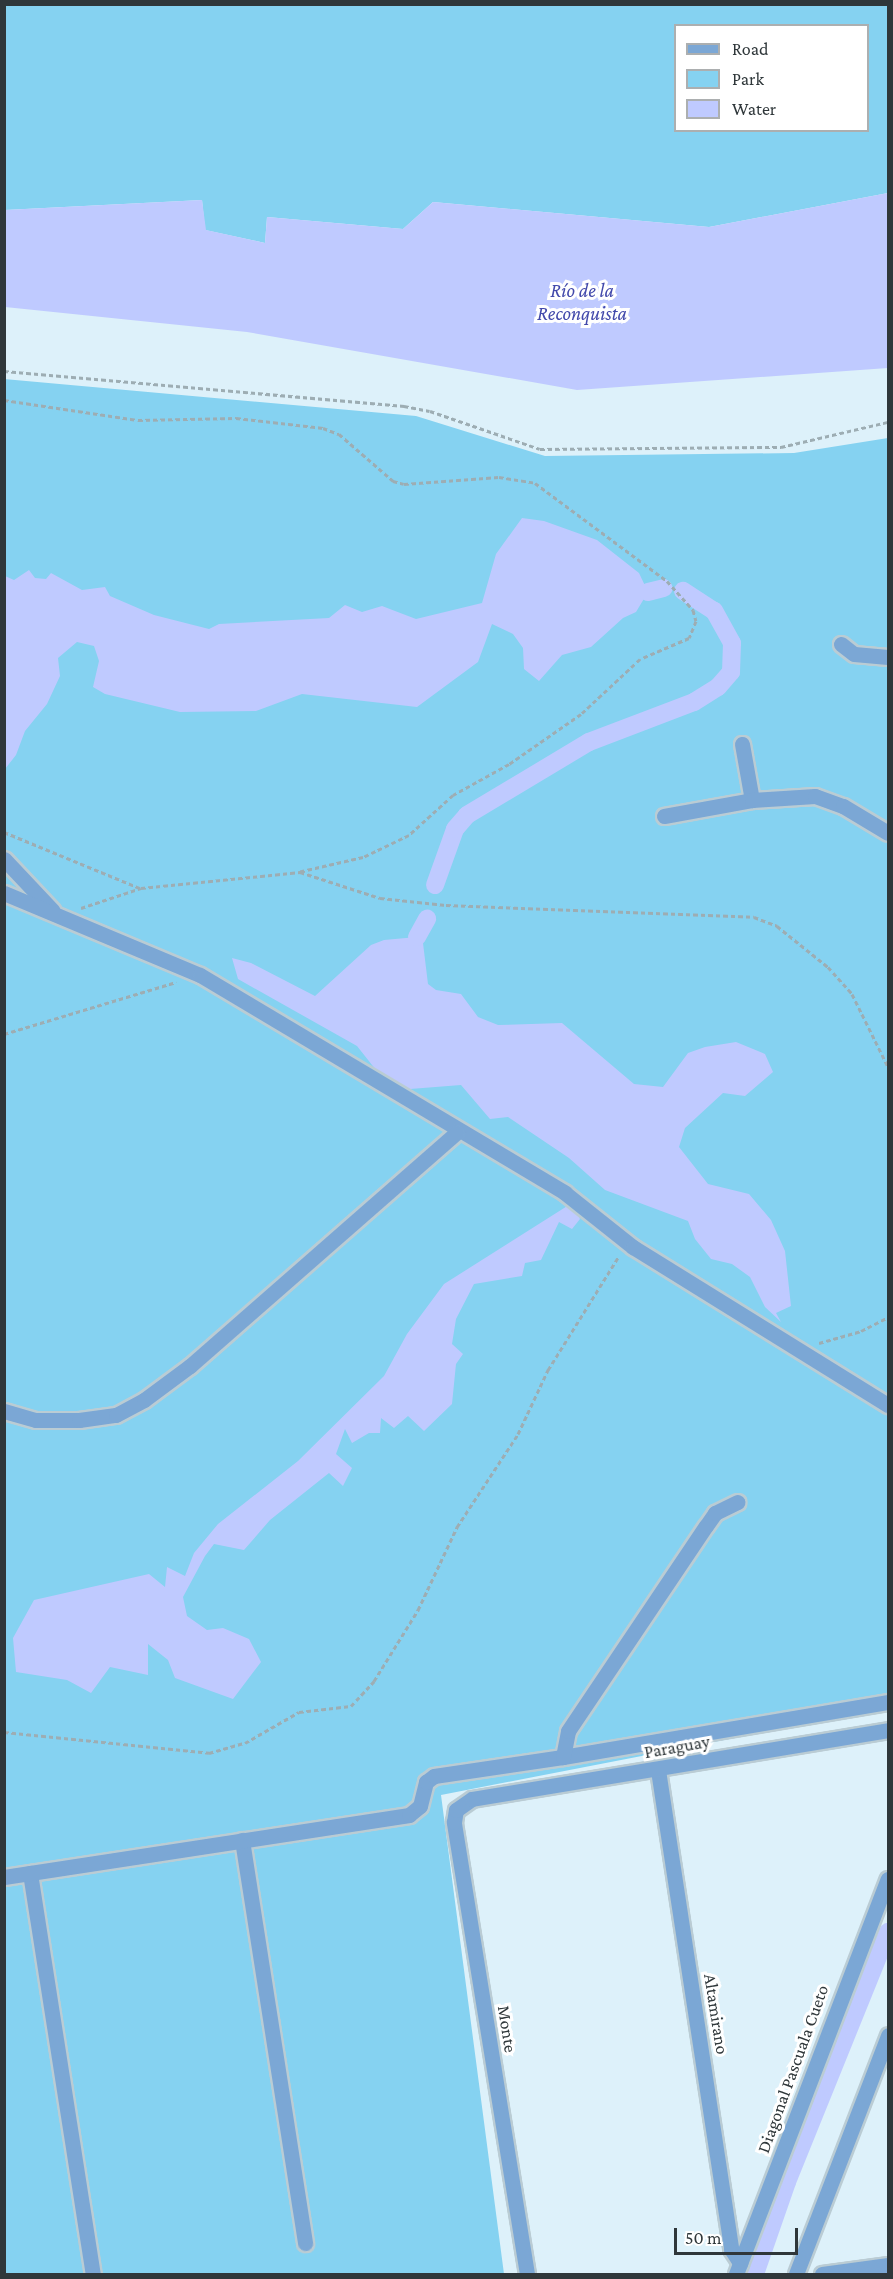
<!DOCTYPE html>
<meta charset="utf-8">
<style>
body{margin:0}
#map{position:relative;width:893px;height:2279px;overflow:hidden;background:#ddf1fa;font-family:"Crimson Pro",serif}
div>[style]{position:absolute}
.green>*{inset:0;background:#85d2f1}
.water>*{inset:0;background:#bfcaff}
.canal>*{height:18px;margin:-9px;padding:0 9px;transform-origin:9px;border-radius:9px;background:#bfcaff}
.path>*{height:3px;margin-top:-1.5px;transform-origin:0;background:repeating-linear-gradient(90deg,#9dadb3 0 4.5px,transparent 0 7.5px)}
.roads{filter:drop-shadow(2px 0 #baccd4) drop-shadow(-2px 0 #baccd4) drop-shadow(0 2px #baccd4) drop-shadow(0 -2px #baccd4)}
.minor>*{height:15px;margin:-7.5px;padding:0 7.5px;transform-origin:7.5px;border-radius:7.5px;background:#7ba7d5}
span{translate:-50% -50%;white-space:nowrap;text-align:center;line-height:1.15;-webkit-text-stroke:6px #fff;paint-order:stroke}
.street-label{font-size:18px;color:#2f373a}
.water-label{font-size:20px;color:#4249ab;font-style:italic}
.frame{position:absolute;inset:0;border:6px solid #2f373a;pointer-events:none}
.legend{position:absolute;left:674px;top:24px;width:195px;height:108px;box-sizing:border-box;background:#fff;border:2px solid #acafb0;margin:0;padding:8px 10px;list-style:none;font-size:18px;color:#2f373a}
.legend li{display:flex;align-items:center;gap:12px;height:30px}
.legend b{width:30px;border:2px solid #acafb0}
.scale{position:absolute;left:674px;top:2228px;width:124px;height:27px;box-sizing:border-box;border:3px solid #2f373a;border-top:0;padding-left:8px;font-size:18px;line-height:21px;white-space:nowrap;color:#2f373a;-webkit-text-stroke:4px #fff;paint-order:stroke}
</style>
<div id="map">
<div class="green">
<div style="clip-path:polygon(evenodd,5px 5px,888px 5px,888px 193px,709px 227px,433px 202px,403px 229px,267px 217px,265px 243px,205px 230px,202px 200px,5px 210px,5px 5px,676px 26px,868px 26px,868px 130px,676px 130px,676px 26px)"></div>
<div style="clip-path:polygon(4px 379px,416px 416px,545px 456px,794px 453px,888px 438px,888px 1708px,441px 1795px,504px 2274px,5px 2274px)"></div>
</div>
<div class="water">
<div style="clip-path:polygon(888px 193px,888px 368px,577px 390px,247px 332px,5px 307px,5px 210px,202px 200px,206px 230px,265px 243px,267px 217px,403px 229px,433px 202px,709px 227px)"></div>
<div style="clip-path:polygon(522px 518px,544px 521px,597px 540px,639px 573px,648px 592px,636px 612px,623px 618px,591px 647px,562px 655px,539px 681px,524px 669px,523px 648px,513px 634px,492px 624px,478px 662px,417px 707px,302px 694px,256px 711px,180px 712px,105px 694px,93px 687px,99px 661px,94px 646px,77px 642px,58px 658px,60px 676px,47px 704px,25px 731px,16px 755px,5px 769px,5px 576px,14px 580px,29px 570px,35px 578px,46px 579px,51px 573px,82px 590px,105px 587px,110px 596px,154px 615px,209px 629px,219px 624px,329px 618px,345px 605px,362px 612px,382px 606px,416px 619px,482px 603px,496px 554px)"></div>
<div style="clip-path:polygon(417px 937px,423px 943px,428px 984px,436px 990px,461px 994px,478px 1017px,498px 1025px,562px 1023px,634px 1084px,663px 1087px,688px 1053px,705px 1047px,736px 1042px,765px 1054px,773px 1072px,745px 1096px,723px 1093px,685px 1128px,679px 1147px,708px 1184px,749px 1194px,771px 1220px,785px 1251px,791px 1306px,776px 1313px,781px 1322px,765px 1307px,750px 1277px,732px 1264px,711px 1259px,695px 1239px,688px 1221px,605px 1190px,569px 1158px,508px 1117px,490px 1119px,461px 1085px,410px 1089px,376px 1070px,357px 1046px,238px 979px,232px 958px,251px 963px,315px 996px,371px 945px,384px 940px)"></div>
<div style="clip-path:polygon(572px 1203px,580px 1219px,572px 1229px,559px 1222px,541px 1260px,525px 1263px,522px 1276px,474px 1284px,456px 1319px,452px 1344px,463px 1354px,456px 1364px,452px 1404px,424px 1431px,408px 1416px,394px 1428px,381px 1418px,380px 1433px,369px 1433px,352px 1443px,345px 1429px,336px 1454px,352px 1468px,343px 1486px,329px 1473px,270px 1520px,244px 1550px,214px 1544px,205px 1556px,183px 1597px,187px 1616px,207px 1630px,223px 1628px,249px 1639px,261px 1662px,233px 1699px,175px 1678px,168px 1660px,148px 1644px,148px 1675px,110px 1667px,91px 1693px,67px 1680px,16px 1672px,13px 1638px,34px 1600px,149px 1574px,165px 1587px,167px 1567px,185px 1576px,194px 1553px,218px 1524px,298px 1461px,384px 1376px,407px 1334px,444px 1284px)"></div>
</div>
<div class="canal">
<div style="left:648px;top:592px;width:16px;rotate:-14deg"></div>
<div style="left:435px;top:885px;width:59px;rotate:-70.3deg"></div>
<div style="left:455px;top:829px;width:18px;rotate:-49deg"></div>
<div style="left:467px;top:815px;width:142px;rotate:-30.9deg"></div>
<div style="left:589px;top:742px;width:112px;rotate:-20.9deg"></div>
<div style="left:694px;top:702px;width:28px;rotate:-32deg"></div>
<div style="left:718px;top:687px;width:20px;rotate:-49deg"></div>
<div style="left:731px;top:672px;width:29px;rotate:-88deg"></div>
<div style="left:732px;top:643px;width:37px;rotate:-119deg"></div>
<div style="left:714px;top:611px;width:37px;rotate:-147deg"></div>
<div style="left:417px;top:937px;width:21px;rotate:-61deg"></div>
<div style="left:755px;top:2274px;width:97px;rotate:-70.8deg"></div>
<div style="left:787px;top:2182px;width:270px;rotate:-68deg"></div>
</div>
<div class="path">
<div style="left:4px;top:371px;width:402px;rotate:5deg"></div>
<div style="left:404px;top:406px;width:26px;rotate:11deg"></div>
<div style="left:430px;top:411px;width:116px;rotate:19.1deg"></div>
<div style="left:540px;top:449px;width:241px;rotate:-0.5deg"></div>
<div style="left:781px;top:447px;width:110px;rotate:-13.2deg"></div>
<div style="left:4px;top:400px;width:135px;rotate:8.5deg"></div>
<div style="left:138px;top:420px;width:98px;rotate:-1.2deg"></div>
<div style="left:236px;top:418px;width:88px;rotate:6.6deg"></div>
<div style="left:323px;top:428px;width:17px;rotate:21deg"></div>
<div style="left:339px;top:434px;width:72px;rotate:41deg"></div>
<div style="left:393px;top:481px;width:11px;rotate:15deg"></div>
<div style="left:404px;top:484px;width:95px;rotate:-4.2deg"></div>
<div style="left:499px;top:477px;width:36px;rotate:9deg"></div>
<div style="left:535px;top:483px;width:164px;rotate:36.6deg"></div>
<div style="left:667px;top:581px;width:39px;rotate:48deg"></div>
<div style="left:693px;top:610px;width:11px;rotate:75deg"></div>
<div style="left:696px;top:621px;width:18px;rotate:112deg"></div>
<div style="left:689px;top:638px;width:53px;rotate:156.8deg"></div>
<div style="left:640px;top:659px;width:81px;rotate:137deg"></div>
<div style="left:581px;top:714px;width:88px;rotate:145.2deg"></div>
<div style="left:509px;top:764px;width:64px;rotate:151deg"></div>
<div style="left:453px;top:795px;width:59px;rotate:137.7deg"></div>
<div style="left:409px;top:835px;width:51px;rotate:154.4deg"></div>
<div style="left:363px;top:857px;width:67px;rotate:167deg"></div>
<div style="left:4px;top:832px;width:147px;rotate:22.4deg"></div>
<div style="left:81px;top:908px;width:63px;rotate:-18.4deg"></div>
<div style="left:141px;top:888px;width:160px;rotate:-5.7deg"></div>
<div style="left:300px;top:872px;width:84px;rotate:18deg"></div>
<div style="left:380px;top:898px;width:66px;rotate:6.1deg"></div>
<div style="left:446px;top:905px;width:308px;rotate:2.2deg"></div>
<div style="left:754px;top:917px;width:25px;rotate:21deg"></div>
<div style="left:777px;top:926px;width:65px;rotate:38.8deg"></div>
<div style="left:828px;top:967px;width:36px;rotate:48deg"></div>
<div style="left:852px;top:994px;width:81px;rotate:63.7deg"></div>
<div style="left:4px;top:1034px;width:180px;rotate:-16.8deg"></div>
<div style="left:819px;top:1343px;width:44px;rotate:-15.9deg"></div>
<div style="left:861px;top:1331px;width:30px;rotate:-27deg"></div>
<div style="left:4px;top:1732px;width:206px;rotate:5.8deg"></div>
<div style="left:209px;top:1753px;width:37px;rotate:-16deg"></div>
<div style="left:245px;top:1743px;width:62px;rotate:-29.9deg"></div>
<div style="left:299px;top:1712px;width:52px;rotate:-6.6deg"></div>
<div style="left:351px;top:1706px;width:34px;rotate:-47deg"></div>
<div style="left:374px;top:1681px;width:84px;rotate:-58.2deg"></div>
<div style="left:418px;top:1610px;width:92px;rotate:-64.8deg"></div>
<div style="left:457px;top:1527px;width:111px;rotate:-56.7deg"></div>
<div style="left:518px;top:1434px;width:71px;rotate:-64.9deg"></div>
<div style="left:548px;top:1370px;width:134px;rotate:-58.1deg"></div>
</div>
<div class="roads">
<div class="minor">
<div style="left:841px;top:644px;width:16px;rotate:38deg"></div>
<div style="left:854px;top:654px;width:34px;rotate:5deg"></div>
<div style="left:742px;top:744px;width:57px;rotate:79.9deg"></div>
<div style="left:664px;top:816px;width:89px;rotate:-10.3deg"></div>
<div style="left:752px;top:800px;width:63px;rotate:-3.6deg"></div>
<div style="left:815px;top:796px;width:30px;rotate:20deg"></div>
<div style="left:843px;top:806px;width:52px;rotate:31deg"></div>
<div style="left:4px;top:859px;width:71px;rotate:46.7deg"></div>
<div style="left:4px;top:893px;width:212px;rotate:22.7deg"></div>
<div style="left:200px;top:975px;width:425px;rotate:30.8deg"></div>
<div style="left:565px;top:1193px;width:87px;rotate:38.5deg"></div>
<div style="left:633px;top:1247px;width:300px;rotate:31.8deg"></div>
<div style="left:4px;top:1411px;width:33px;rotate:16deg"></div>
<div style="left:36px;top:1420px;width:43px"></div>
<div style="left:79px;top:1420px;width:37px;rotate:-8deg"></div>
<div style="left:116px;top:1415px;width:32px;rotate:-28deg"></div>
<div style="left:144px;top:1400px;width:57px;rotate:-36.5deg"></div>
<div style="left:190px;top:1366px;width:355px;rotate:-41.2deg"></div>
<div style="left:563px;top:1757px;width:330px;rotate:-9.6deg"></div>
<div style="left:658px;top:1770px;width:485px;rotate:81.3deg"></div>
<div style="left:731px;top:2249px;width:17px;rotate:57deg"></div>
<div style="left:242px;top:1840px;width:408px;rotate:81.1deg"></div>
<div style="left:30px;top:1873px;width:406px;rotate:81.1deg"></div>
<div style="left:4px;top:1877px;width:410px;rotate:-8.7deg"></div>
<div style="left:409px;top:1815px;width:14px;rotate:-39deg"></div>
<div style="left:420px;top:1806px;width:25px;rotate:-76deg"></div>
<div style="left:426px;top:1782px;width:10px;rotate:-37deg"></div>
<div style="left:434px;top:1776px;width:130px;rotate:-8.4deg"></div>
<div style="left:563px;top:1757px;width:26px;rotate:-79deg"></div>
<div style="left:568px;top:1731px;width:247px;rotate:-56.1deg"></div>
<div style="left:706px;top:1526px;width:16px;rotate:-55deg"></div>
<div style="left:715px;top:1513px;width:25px;rotate:-26deg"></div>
<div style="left:527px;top:2274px;width:458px;rotate:-99.2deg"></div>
<div style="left:454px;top:1822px;width:12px;rotate:-81deg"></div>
<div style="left:456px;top:1810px;width:19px;rotate:-35deg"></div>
<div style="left:472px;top:1799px;width:422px;rotate:-9.4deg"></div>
<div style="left:736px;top:2274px;width:423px;rotate:-69deg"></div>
<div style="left:796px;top:2274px;width:256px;rotate:-68.9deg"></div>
<div style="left:822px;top:2274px;width:67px;rotate:-7.8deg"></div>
</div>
</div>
<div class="street-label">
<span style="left:677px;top:1747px;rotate:-10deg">Paraguay</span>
<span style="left:716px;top:2014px;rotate:81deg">Altamirano</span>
<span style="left:507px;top:2029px;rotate:81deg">Monte</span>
<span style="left:793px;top:2069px;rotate:-70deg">Diagonal Pascuala Cueto</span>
</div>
<div class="water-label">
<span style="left:582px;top:302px">Río de la<br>Reconquista</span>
</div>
<div class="frame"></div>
<ul class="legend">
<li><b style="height:8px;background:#7ba7d5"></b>Road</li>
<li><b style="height:16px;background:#85d2f1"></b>Park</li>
<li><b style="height:16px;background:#bfcaff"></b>Water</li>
</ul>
<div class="scale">50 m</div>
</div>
